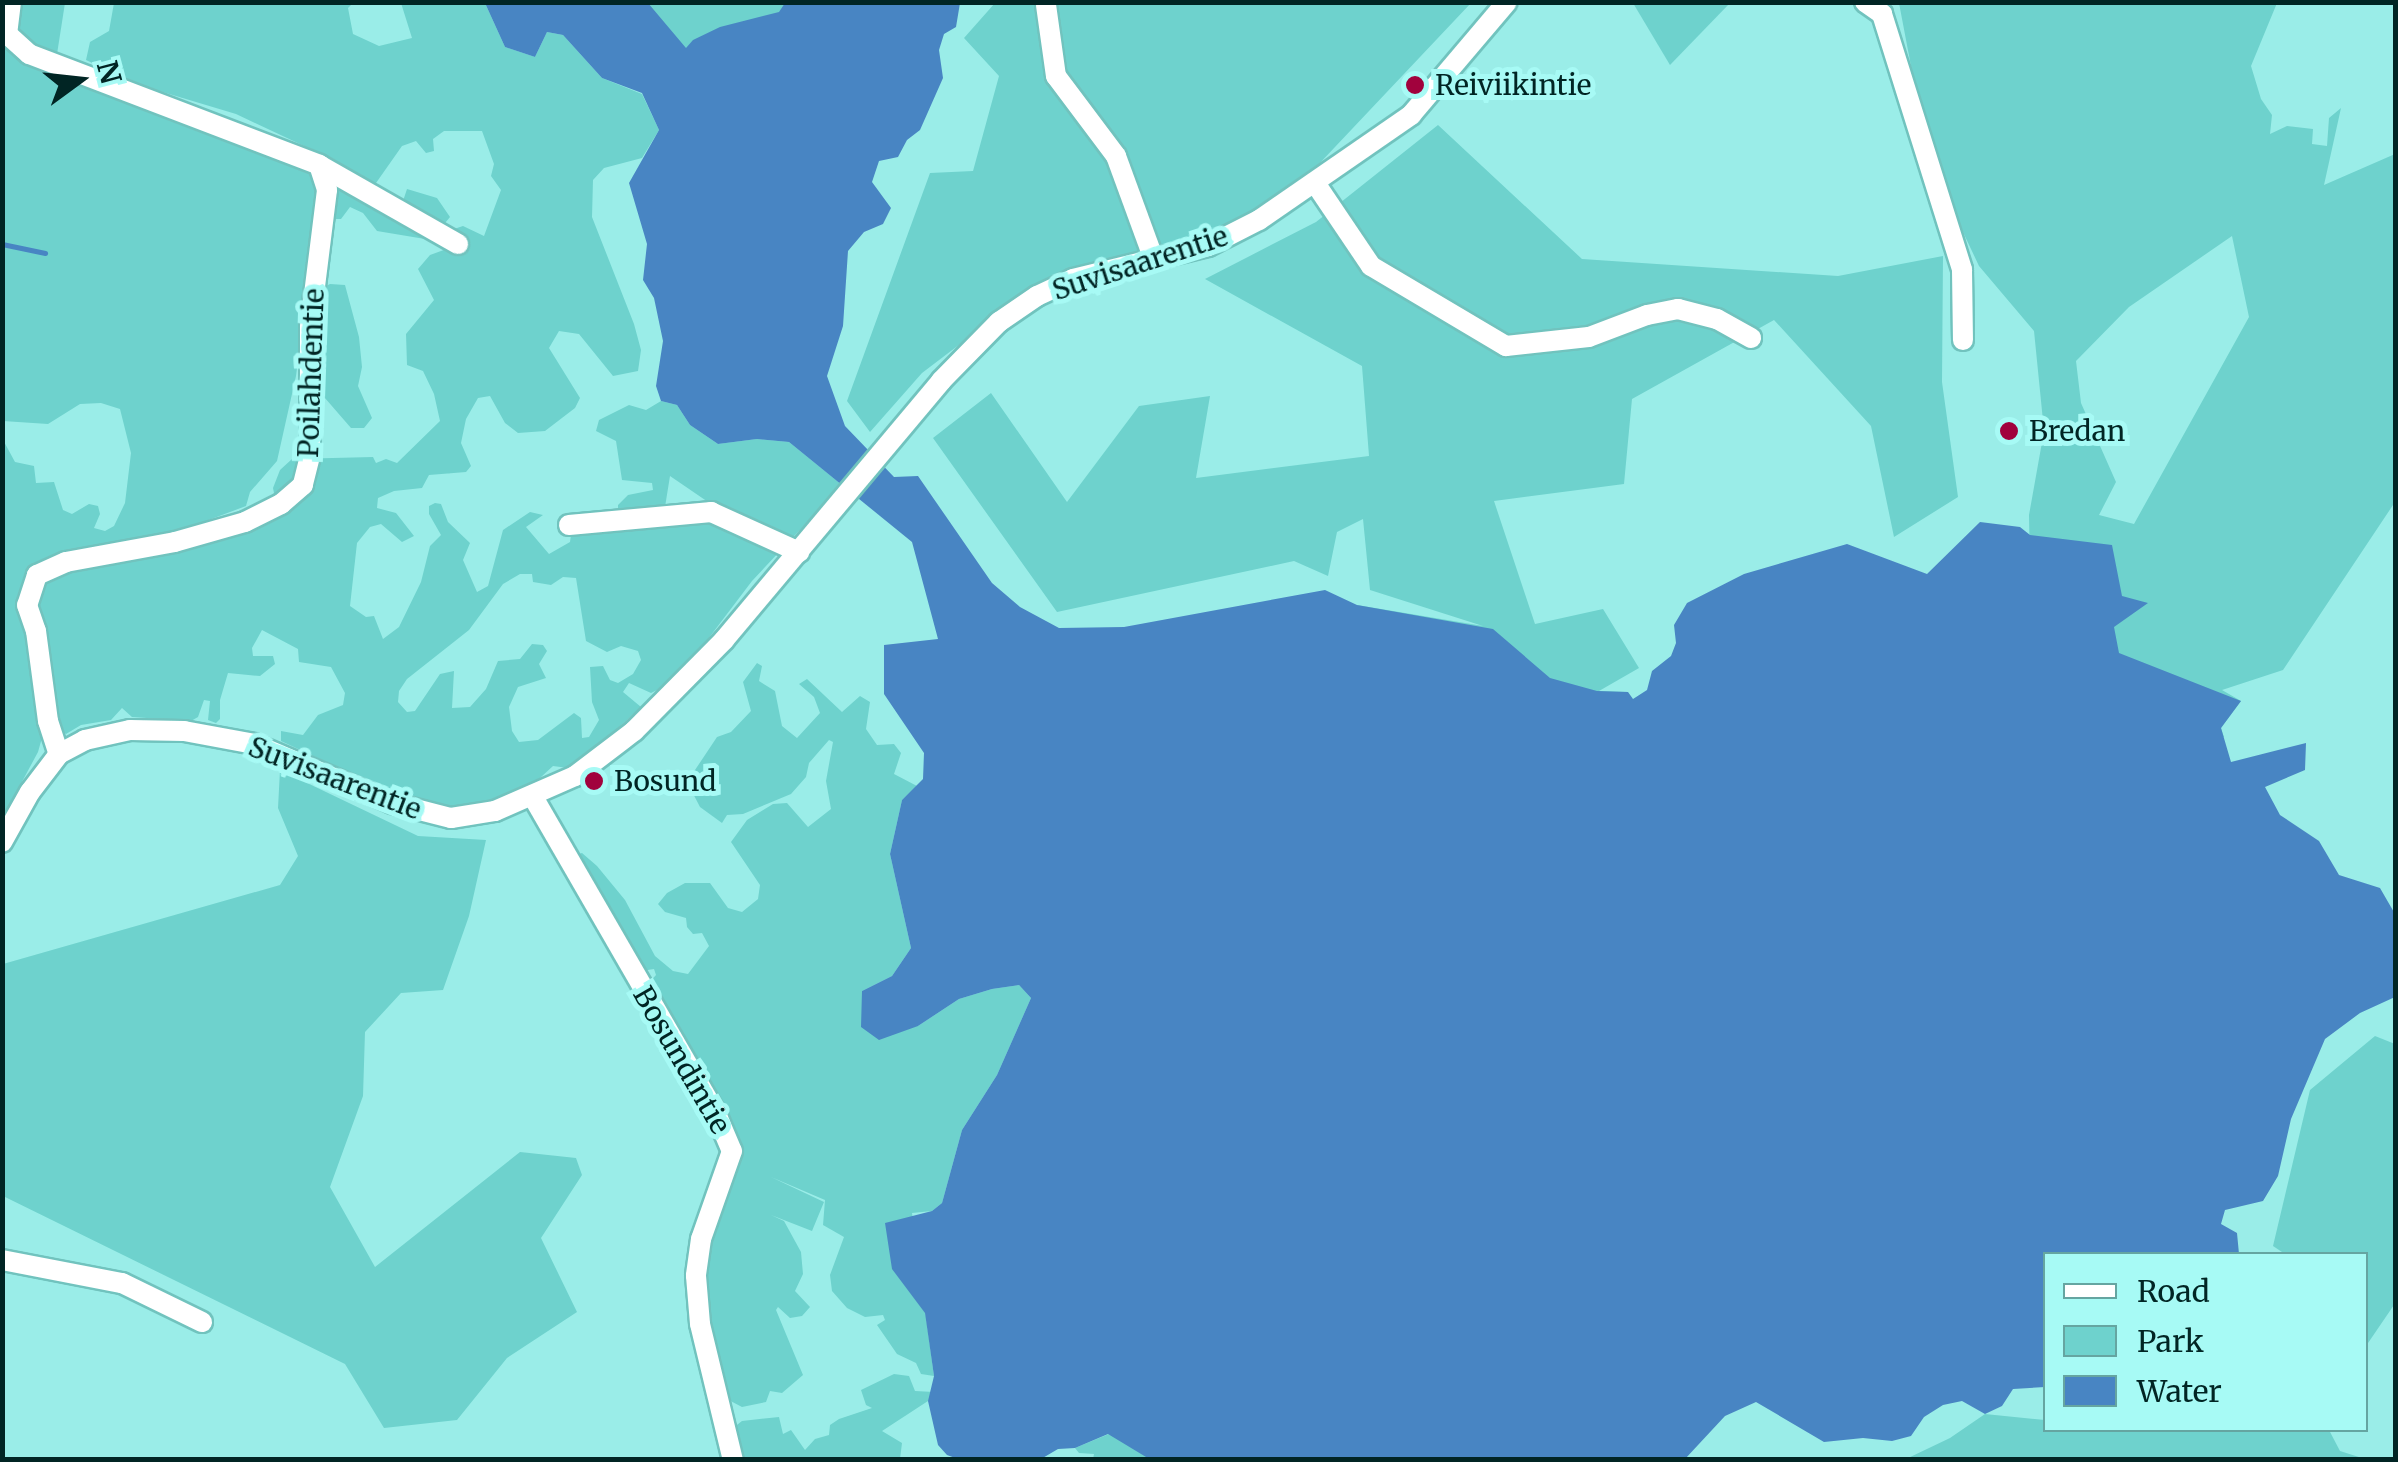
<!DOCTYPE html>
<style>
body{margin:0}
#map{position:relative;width:2398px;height:1462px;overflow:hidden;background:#9aede8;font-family:Merriweather,serif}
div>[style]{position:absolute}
.green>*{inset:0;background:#6ed2cd}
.water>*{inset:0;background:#4885c3}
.stream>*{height:5px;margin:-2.5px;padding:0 2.5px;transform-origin:2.5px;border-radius:2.5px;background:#4885c3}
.roads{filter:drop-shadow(2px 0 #71c3be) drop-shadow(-2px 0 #71c3be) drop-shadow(0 2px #71c3be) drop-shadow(0 -2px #71c3be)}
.minor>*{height:20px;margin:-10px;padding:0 10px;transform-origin:10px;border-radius:10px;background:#fff}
.dots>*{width:28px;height:28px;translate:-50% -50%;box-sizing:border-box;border:5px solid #a7faf5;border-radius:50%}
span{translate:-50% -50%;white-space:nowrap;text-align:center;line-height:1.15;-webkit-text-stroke:10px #a7faf5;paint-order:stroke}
.poi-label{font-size:28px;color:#012524}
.left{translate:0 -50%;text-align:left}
.street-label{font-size:28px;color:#012524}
.frame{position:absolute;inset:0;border:5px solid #012524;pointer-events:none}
.legend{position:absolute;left:2043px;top:1252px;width:325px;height:180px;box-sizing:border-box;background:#a7faf5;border:2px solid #65a5a1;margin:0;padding:12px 18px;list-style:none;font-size:30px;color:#012524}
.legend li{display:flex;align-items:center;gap:20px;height:50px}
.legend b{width:50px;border:2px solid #65a5a1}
.north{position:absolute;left:30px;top:30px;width:100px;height:100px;-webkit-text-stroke:8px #a7faf5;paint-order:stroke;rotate:75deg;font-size:28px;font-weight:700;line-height:40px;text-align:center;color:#012524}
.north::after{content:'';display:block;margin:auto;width:35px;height:45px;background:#012524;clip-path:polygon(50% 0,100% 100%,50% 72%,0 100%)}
</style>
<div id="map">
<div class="green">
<div style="clip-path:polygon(13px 3px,65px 3px,57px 54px,46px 55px,13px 29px)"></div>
<div style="clip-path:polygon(evenodd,114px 3px,353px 3px,348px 8px,353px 34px,379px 46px,412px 38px,401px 3px,485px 3px,505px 47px,535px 57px,547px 32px,563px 35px,602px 78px,642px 94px,659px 130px,642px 158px,604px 168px,593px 180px,592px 217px,634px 324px,641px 350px,638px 371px,613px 376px,579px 334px,559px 331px,549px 348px,580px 398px,575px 408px,545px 431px,518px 433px,505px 423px,490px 396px,478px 398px,466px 419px,461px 443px,471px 466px,466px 472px,429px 475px,422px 488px,394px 491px,378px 498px,377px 508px,396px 513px,414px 536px,402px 542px,381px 524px,370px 527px,357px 543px,350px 606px,366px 617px,374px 616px,383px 639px,399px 627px,421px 582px,430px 546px,441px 535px,429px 514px,429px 506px,435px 503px,441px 504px,448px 522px,470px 543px,463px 560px,477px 592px,488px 586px,503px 530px,530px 512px,543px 515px,526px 527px,549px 554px,570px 542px,572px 528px,701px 517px,711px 504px,670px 476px,665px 507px,618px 512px,618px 505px,628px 495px,653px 490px,652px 483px,622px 480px,616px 441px,596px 431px,599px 420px,629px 405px,646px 410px,661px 401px,677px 405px,690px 425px,718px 444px,757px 439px,789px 442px,842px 485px,752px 581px,705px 643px,659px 689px,651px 693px,629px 683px,623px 692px,641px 707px,591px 753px,568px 768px,553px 766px,528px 789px,475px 806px,441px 808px,393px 793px,281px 741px,281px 731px,303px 735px,318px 715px,343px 705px,345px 693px,331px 667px,299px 662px,298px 649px,262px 630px,252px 648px,253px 656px,273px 656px,275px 664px,260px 676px,228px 673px,220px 700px,220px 719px,216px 723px,208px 720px,210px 701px,204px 700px,198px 717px,191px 721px,132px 717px,122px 708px,111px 720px,81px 725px,66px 734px,53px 724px,45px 727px,38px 752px,3px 817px,2px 438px,15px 462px,34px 466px,36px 483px,54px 482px,63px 510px,72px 514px,89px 504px,98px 506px,100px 514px,94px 528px,105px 531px,114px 526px,125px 503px,131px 453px,120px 409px,101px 403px,80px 404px,48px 424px,3px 421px,3px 40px,16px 54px,312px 168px,321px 184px,296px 376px,277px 461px,250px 492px,246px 506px,166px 536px,58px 554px,33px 569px,27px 583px,68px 565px,129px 554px,249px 522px,276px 503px,273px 488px,280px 470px,292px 459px,373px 457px,376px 463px,386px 459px,397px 463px,440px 421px,434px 394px,423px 371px,407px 365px,406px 334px,434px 300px,418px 269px,430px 255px,452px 247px,454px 229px,463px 226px,484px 236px,501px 190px,491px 176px,494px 164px,482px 131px,444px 131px,433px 139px,434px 151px,426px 153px,416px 141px,402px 146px,376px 183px,363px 185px,360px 191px,414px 222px,415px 213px,403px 201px,407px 189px,437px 198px,450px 217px,431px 240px,377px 231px,363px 213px,350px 207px,341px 219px,328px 219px,334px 160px,236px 114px,136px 84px,86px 60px,90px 42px,109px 31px,114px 3px,520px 574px,532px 574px,533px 582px,551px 585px,563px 577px,576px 578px,586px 641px,607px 652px,621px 646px,638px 651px,641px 660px,633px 674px,618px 683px,610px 680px,603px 666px,590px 667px,592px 702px,599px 720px,589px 737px,582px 738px,581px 718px,574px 713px,538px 740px,519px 742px,512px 731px,509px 707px,518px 687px,546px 678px,539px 664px,547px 651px,543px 645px,532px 644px,520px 659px,498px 661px,486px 689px,470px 707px,452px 708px,454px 671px,440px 674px,415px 711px,407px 712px,398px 702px,399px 691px,407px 679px,469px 630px,503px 584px,520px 574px)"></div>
<div style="clip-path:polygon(641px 3px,876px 3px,723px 65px,660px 40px)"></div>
<div style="clip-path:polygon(995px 3px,1471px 3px,1301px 183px,1208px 243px,1043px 281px,922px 373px,870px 432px,847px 401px,930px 173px,973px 171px,999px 76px,964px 38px)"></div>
<div style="clip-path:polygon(1633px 3px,1730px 3px,1670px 65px)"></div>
<div style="clip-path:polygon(evenodd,1899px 3px,2277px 3px,2251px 66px,2261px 99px,2272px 115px,2270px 134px,2287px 126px,2313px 129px,2312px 144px,2327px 146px,2329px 118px,2341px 108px,2324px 185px,2395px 154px,2395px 502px,2283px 670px,2222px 690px,2241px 701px,2221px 728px,2224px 737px,2200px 742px,2030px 570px,2029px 515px,2044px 431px,2034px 331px,1979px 266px,1954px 213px,1918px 103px,1899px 3px,2232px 236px,2249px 317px,2134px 524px,2099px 515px,2116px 482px,2081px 403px,2076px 361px,2129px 307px,2232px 236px)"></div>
<div style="clip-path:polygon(1438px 125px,1582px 259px,1838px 276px,1943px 256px,1942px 382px,1958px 497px,1894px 537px,1871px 426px,1774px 320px,1632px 399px,1624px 484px,1494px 501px,1535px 624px,1603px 609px,1639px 668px,1599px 691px,1628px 692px,1600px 742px,1357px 605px,1483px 626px,1370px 590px,1363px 519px,1337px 532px,1328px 576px,1294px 561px,1057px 612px,933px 438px,991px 393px,1067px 502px,1139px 406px,1210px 396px,1196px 478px,1369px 456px,1362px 366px,1205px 279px,1316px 222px)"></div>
<div style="clip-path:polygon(330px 284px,345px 285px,359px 337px,362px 367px,358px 386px,372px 418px,364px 428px,351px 428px,318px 390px,322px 288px)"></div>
<div style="clip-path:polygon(757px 663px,762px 666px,759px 681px,775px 691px,782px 726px,797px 738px,820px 713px,814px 697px,799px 684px,807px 679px,842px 712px,860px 696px,870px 702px,866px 729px,877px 745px,894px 744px,901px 753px,894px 774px,917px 786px,902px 800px,890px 854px,911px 948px,892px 976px,862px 991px,918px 1026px,959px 999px,992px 989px,1019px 985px,1031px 998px,997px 1075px,962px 1130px,942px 1203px,932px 1211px,912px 1213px,934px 1376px,921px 1374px,916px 1363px,897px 1354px,877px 1325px,885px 1320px,883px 1315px,865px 1317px,847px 1308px,832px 1291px,830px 1275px,844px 1237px,823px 1225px,825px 1200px,771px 1177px,824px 1202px,812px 1231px,771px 1215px,784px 1221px,801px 1252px,803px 1274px,795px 1291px,810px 1307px,802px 1316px,790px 1318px,778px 1307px,776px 1310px,803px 1375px,782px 1393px,770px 1391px,766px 1402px,742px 1407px,723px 1397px,697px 1282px,735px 1153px,647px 985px,656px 975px,654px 969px,635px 972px,576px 855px,582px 853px,597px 866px,625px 900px,655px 956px,673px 971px,688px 974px,709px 946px,702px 933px,693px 934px,687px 927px,686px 918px,665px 912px,658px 904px,667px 893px,685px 883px,710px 883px,728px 908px,742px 912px,758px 899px,760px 885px,731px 842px,747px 820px,773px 804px,787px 803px,808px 827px,831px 809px,826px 781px,833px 742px,829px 740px,809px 763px,806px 777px,791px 794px,743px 814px,727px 815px,722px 823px,700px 807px,687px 782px,717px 737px,731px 732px,751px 711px,743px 682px)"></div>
<div style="clip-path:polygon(280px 770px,418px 836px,486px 840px,469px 916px,443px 990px,401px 993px,365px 1032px,363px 1096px,330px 1187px,375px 1267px,520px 1152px,576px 1158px,582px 1175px,541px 1238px,577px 1312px,507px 1358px,457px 1420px,384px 1428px,345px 1364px,3px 1196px,3px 964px,280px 885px,298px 856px,278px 808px)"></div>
<div style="clip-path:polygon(2375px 1036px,2395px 1044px,2396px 1302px,2366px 1346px,2366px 1254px,2285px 1254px,2273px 1246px,2310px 1090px)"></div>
<div style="clip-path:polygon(894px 1374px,909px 1376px,915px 1391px,934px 1392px,928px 1401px,882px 1431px,902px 1443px,900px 1459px,738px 1459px,733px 1428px,742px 1421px,779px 1417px,783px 1434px,791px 1430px,805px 1450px,815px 1439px,829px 1435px,830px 1425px,839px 1419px,872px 1408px,866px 1405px,861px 1390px)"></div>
<div style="clip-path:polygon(1985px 1414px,2045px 1420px,2046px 1430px,2329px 1430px,2340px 1451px,2365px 1459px,1906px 1459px,1950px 1438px)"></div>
<div style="clip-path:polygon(1109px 1434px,1149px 1455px,1151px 1459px,1093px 1459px,1094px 1454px,1079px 1453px,1075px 1448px)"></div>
</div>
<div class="water">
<div style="clip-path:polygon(485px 3px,648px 3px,686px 48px,693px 40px,720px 27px,779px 12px,785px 3px,960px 3px,956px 27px,944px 34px,939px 50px,943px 78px,920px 130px,907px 140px,898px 157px,879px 161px,872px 182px,891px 208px,883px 224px,864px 232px,848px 251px,843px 326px,827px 376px,845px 426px,894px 477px,918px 476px,992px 583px,1020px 607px,1059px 628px,1124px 627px,1325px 590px,1357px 605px,1493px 629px,1550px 678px,1597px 691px,1628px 692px,1633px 699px,1647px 690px,1652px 671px,1671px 656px,1676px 643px,1674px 625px,1687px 603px,1744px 574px,1847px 544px,1927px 574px,1980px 522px,2020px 527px,2030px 535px,2112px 545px,2122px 596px,2148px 603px,2114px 627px,2119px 653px,2241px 701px,2221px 728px,2231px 762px,2306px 743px,2305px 770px,2265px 787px,2280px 815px,2319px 841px,2339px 875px,2380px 888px,2395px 914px,2395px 997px,2360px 1013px,2325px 1039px,2291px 1119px,2278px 1176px,2263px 1201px,2225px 1210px,2221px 1224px,2237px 1233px,2239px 1254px,2046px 1254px,2045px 1387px,2013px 1389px,2002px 1406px,1985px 1414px,1962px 1401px,1943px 1405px,1924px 1417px,1911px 1436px,1892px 1441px,1863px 1438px,1824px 1442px,1756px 1402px,1725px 1416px,1685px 1459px,1151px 1460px,1108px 1434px,1075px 1448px,1058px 1449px,1041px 1459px,958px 1459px,947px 1455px,938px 1445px,928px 1401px,934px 1376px,925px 1313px,892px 1269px,885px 1223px,932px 1211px,942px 1203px,962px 1130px,997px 1075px,1031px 998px,1019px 985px,992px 989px,959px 999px,918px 1026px,879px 1040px,861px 1027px,862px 991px,892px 976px,911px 948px,890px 854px,902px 800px,923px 779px,924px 753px,884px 694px,884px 645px,938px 639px,912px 542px,789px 442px,757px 439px,718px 444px,690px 425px,677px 405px,661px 401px,656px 386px,663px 341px,654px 298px,643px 280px,647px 244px,629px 183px,659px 130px,642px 93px,602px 78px,563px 35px,547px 32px,535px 57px,505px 47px)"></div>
</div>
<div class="stream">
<div style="left:2px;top:244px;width:44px;rotate:11.8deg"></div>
</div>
<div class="roads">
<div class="minor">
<div style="left:11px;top:2px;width:32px;rotate:97deg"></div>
<div style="left:7px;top:34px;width:30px;rotate:42deg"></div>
<div style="left:29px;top:54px;width:311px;rotate:20.9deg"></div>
<div style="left:319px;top:165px;width:26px;rotate:72deg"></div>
<div style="left:327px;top:190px;width:138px;rotate:97.1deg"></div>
<div style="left:310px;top:327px;width:129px;rotate:90deg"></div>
<div style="left:310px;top:456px;width:30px;rotate:104deg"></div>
<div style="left:303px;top:485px;width:29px;rotate:139deg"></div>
<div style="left:281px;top:504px;width:40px;rotate:153.4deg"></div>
<div style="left:245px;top:522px;width:73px;rotate:164.1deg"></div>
<div style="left:175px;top:542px;width:111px;rotate:169.6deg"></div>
<div style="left:66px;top:562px;width:32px;rotate:156deg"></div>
<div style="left:37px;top:575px;width:32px;rotate:108deg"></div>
<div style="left:27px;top:605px;width:28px;rotate:71deg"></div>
<div style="left:36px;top:631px;width:91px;rotate:82.4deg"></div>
<div style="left:48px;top:721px;width:35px;rotate:72deg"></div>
<div style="left:1865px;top:2px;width:21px;rotate:35deg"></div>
<div style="left:1882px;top:14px;width:268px;rotate:72.6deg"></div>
<div style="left:1962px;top:270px;width:70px;rotate:89.2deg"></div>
<div style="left:1046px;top:5px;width:72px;rotate:82deg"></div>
<div style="left:1056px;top:76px;width:100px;rotate:53.1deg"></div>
<div style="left:1116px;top:156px;width:111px;rotate:69.9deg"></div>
<div style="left:319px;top:165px;width:160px;rotate:29.6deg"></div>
<div style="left:1315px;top:183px;width:100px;rotate:56deg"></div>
<div style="left:1371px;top:266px;width:157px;rotate:30.7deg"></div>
<div style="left:1506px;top:346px;width:83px;rotate:-6.2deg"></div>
<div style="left:1589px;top:337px;width:62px;rotate:-20.8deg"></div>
<div style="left:1647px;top:315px;width:32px;rotate:-11deg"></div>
<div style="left:1678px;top:309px;width:40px;rotate:14.4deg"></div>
<div style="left:1717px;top:319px;width:39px;rotate:29deg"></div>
<div style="left:569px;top:525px;width:143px;rotate:-5.2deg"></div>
<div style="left:711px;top:512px;width:97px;rotate:24.4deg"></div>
<div style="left:533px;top:797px;width:368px;rotate:60deg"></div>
<div style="left:717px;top:1116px;width:38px;rotate:67deg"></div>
<div style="left:732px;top:1151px;width:93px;rotate:109.4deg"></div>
<div style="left:701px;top:1239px;width:37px;rotate:98deg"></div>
<div style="left:696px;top:1276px;width:48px;rotate:85.2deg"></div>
<div style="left:700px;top:1324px;width:140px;rotate:76.4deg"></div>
<div style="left:2px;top:842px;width:57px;rotate:-60.8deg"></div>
<div style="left:30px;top:792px;width:48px;rotate:-52.7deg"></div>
<div style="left:59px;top:754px;width:30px;rotate:-28deg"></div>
<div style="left:85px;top:740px;width:46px;rotate:-12.5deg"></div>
<div style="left:130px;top:730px;width:54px;rotate:1.1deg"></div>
<div style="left:184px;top:731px;width:71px;rotate:10.5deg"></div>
<div style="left:254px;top:744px;width:150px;rotate:23.1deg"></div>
<div style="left:392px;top:803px;width:61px;rotate:14.3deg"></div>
<div style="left:451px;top:818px;width:45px;rotate:-9deg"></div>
<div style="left:495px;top:811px;width:87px;rotate:-23.6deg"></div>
<div style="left:575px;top:776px;width:74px;rotate:-37.3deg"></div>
<div style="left:634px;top:731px;width:128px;rotate:-45.3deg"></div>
<div style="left:724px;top:640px;width:338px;rotate:-50deg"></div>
<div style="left:941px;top:381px;width:83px;rotate:-45.5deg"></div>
<div style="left:999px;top:322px;width:46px;rotate:-34.4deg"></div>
<div style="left:1037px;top:296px;width:40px;rotate:-25deg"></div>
<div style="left:1073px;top:279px;width:139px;rotate:-13.7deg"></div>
<div style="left:1208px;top:246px;width:57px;rotate:-27deg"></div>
<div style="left:1259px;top:220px;width:185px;rotate:-34.6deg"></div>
<div style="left:1411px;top:115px;width:148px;rotate:-49.7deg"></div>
<div style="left:2px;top:1260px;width:122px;rotate:10.9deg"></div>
<div style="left:122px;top:1283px;width:89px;rotate:26deg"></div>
</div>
</div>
<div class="dots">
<div style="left:1415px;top:85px;background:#a1023d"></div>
<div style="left:2009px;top:431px;background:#a1023d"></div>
<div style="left:594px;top:781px;background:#a1023d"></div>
</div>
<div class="poi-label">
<span class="left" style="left:1435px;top:85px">Reiviikintie</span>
<span class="left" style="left:2029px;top:431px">Bredan</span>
<span class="left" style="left:614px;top:781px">Bosund</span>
</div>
<div class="street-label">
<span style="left:1140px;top:263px;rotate:-18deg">Suvisaarentie</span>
<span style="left:311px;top:373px;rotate:-88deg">Poilahdentie</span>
<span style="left:335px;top:778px;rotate:21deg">Suvisaarentie</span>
<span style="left:682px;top:1060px;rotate:60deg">Bosundintie</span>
</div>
<div class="frame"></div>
<ul class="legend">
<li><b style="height:12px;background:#fff"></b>Road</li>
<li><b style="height:28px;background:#6ed2cd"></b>Park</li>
<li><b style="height:28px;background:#4885c3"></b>Water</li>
</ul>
<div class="north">N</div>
</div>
